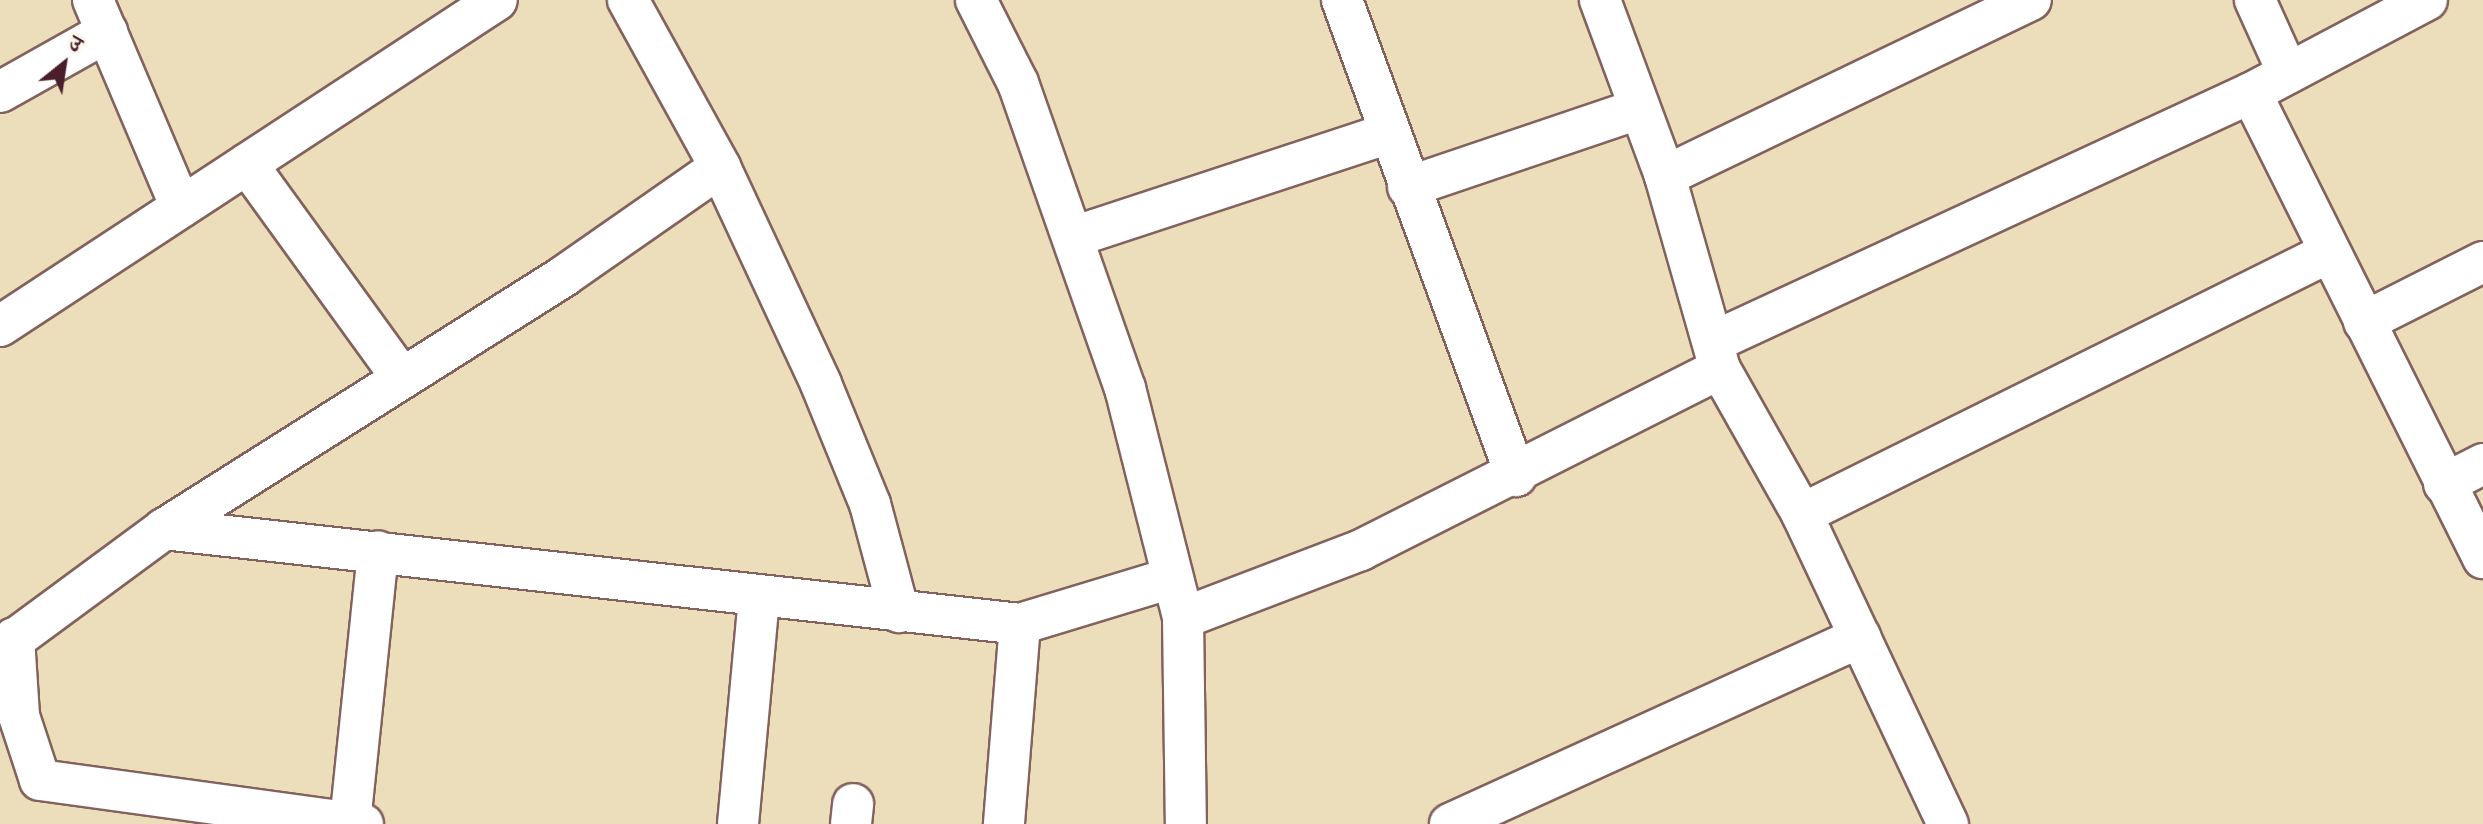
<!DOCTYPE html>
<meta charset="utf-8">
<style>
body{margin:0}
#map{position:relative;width:2483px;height:824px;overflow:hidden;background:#ecdebb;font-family:"Gentium Book Plus","Noto Serif Devanagari",serif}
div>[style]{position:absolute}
.roads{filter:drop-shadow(2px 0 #83625d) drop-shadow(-2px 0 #83625d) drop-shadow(0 2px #83625d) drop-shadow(0 -2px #83625d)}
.minor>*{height:40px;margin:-20px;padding:0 20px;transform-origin:20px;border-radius:20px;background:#fff}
span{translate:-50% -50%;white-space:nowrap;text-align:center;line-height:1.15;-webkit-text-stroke:6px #fbf7ec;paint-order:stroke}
.north{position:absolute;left:24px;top:24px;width:80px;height:80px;-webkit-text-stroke:6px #fbf7ec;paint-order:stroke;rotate:30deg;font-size:22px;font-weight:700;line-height:32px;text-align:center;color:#4a1f2b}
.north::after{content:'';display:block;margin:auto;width:28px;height:36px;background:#4a1f2b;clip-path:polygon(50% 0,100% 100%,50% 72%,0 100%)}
</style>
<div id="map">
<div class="roads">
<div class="minor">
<div style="left:93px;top:0;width:225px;rotate:67deg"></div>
<div style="left:628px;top:0;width:191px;rotate:61.1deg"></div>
<div style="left:720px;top:167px;width:239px;rotate:65deg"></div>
<div style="left:821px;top:384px;width:130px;rotate:67.8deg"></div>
<div style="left:870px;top:504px;width:112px;rotate:75deg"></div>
<div style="left:976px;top:0;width:93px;rotate:63.2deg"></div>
<div style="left:1018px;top:83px;width:323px;rotate:70.7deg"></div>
<div style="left:1125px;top:388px;width:237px;rotate:75.8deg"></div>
<div style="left:1183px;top:618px;width:206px;rotate:89.2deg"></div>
<div style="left:1342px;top:0;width:507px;rotate:69.92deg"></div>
<div style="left:1600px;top:0;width:188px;rotate:69.7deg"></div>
<div style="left:1665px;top:176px;width:201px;rotate:74.1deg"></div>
<div style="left:1720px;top:369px;width:167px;rotate:60.5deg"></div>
<div style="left:1802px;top:514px;width:343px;rotate:64.8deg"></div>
<div style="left:2255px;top:0;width:80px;rotate:65.7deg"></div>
<div style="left:0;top:92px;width:123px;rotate:-29.3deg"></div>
<div style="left:2251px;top:93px;width:520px;rotate:63.48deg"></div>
<div style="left:247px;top:164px;width:264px;rotate:54.1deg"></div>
<div style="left:1665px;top:176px;width:406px;rotate:-25.7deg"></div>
<div style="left:1408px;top:187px;width:244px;rotate:-18.7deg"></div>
<div style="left:1073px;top:237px;width:333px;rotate:-18.2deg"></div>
<div style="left:2364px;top:322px;width:133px;rotate:-26.8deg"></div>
<div style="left:0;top:326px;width:594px;rotate:-33.26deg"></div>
<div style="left:1713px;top:342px;width:593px;rotate:-24.84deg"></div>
<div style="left:2251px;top:93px;width:199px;rotate:-27.9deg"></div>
<div style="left:2444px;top:484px;width:44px;rotate:-27.1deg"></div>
<div style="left:1802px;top:514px;width:589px;rotate:-26.39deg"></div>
<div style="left:164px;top:529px;width:861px;rotate:6.33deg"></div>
<div style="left:1020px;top:624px;width:201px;rotate:94.6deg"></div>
<div style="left:1183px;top:618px;width:191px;rotate:-20.9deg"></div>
<div style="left:1361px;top:550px;width:402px;rotate:-26.8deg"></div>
<div style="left:1020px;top:624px;width:158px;rotate:-16.9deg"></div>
<div style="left:14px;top:638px;width:78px;rotate:86.3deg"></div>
<div style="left:19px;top:716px;width:67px;rotate:71.8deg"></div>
<div style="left:40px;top:780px;width:326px;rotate:7.8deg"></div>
<div style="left:0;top:650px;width:204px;rotate:-36.4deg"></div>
<div style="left:164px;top:529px;width:473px;rotate:-32.3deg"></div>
<div style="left:564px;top:276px;width:190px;rotate:-34.9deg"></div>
<div style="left:350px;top:823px;width:273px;rotate:-84.1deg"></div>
<div style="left:738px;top:824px;width:227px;rotate:-84.7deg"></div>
<div style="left:851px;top:824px;width:20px;rotate:-84deg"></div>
<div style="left:1450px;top:824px;width:451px;rotate:-24.5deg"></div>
</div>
</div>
<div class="north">उ</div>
</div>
